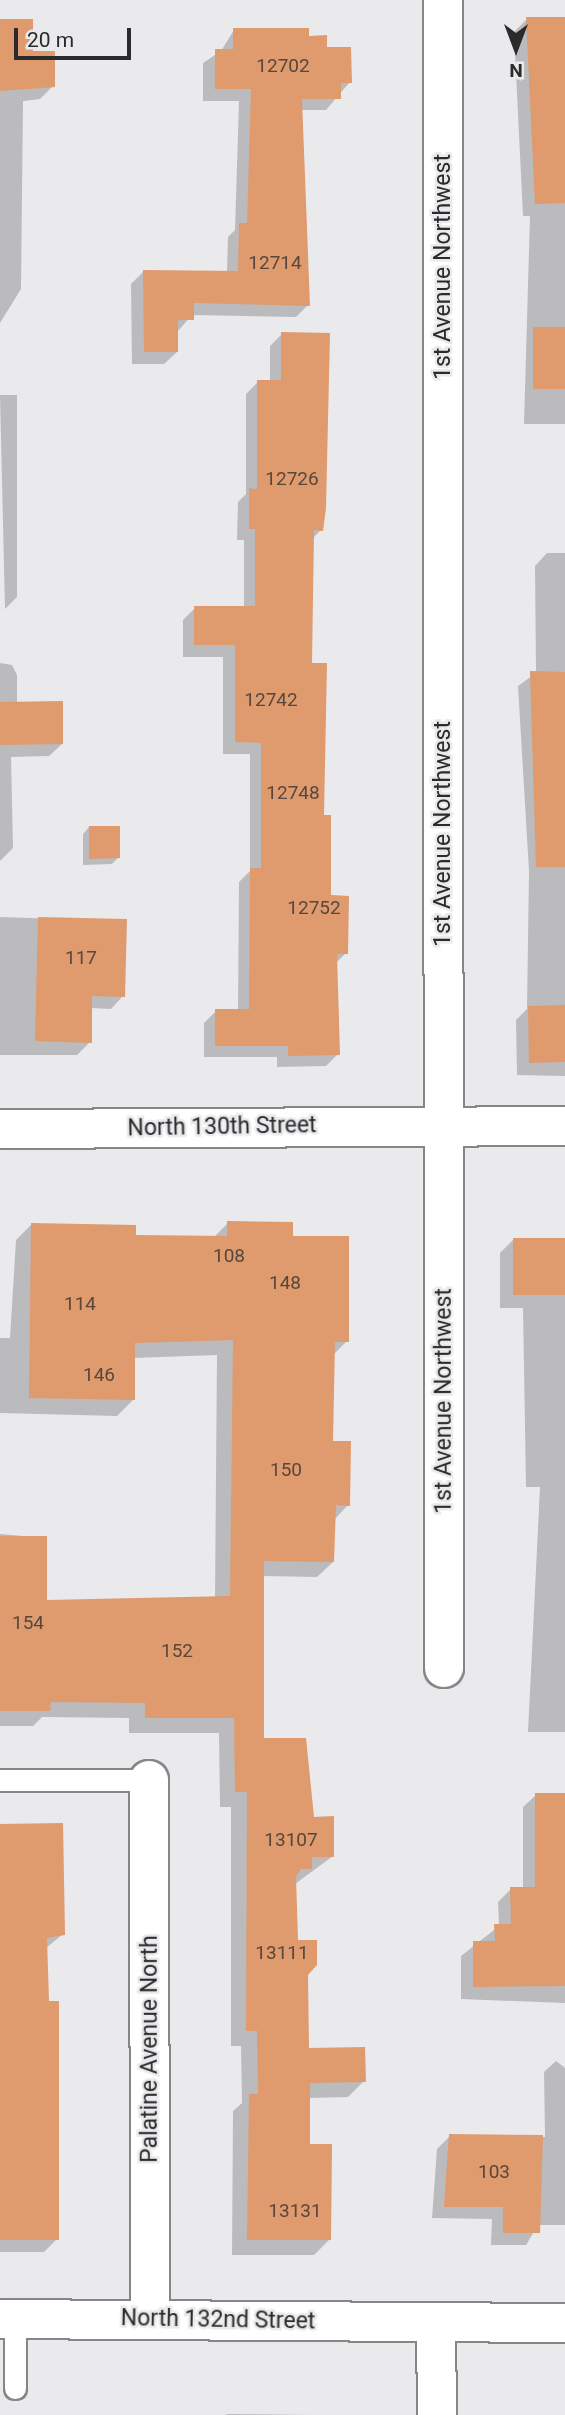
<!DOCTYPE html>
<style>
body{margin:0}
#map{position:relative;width:565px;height:2415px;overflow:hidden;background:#eae9ec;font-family:Roboto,sans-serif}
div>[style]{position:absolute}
.shadow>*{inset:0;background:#0003}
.building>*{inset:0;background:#df9a6e}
.roads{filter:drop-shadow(2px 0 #878588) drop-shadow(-2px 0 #878588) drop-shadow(0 2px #878588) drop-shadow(0 -2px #878588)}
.service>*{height:21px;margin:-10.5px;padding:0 10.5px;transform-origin:10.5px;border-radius:10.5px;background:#fff}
.minor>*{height:38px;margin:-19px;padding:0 19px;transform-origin:19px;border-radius:19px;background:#fff}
.tertiary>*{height:38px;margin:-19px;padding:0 19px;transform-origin:19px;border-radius:19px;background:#fff}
span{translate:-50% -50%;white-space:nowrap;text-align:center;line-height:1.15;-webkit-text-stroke:5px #eae9ec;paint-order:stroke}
.number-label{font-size:19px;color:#58473c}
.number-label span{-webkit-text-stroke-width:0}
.street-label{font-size:23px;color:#2b2b2c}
.north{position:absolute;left:481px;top:14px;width:70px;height:70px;-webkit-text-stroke:5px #eae9ec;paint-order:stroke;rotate:180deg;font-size:19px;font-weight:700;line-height:28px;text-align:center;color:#2b2b2c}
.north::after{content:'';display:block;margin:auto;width:24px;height:32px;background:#2b2b2c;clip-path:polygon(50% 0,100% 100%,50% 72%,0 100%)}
.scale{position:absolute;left:14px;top:28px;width:117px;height:32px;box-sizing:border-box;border:4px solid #2b2b2c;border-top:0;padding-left:9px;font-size:21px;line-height:24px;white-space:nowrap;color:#2b2b2c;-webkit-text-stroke:5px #eae9ec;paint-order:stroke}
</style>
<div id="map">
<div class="shadow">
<div style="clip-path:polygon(527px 19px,565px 22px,565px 424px,524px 424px,530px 216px,523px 216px,514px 32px)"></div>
<div style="clip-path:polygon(0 21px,53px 86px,40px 99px,23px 101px,21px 289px,0 323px)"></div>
<div style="clip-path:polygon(234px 30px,307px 37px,325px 49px,350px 82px,326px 110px,301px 110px,308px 305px,296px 317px,192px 315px,177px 332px,177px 352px,164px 364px,132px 364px,131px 284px,144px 271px,227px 272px,228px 237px,235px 230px,239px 101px,203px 101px,203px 63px,221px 51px)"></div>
<div style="clip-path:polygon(282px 334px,321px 530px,312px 539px,311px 665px,330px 897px,346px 953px,335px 964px,338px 1054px,326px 1066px,277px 1067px,277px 1057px,204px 1057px,204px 1023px,216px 1011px,238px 1011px,239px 882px,250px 871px,250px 754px,223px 754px,223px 657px,183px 657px,183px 620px,195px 608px,244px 608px,244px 540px,237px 540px,238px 502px,246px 494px,246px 394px,258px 382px,270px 382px,270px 346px)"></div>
<div style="clip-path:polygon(0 395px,17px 395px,17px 597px,5px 609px)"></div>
<div style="clip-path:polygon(547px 553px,565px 553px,565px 1076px,517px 1075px,516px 1020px,527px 1009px,529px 871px,518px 686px,536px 673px,535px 566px)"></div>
<div style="clip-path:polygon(0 663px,12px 665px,17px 675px,17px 704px,62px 744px,49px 756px,11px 757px,13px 848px,0 861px)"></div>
<div style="clip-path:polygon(89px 827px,118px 858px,112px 864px,83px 865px,83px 834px)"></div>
<div style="clip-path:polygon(0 917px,126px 921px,123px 996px,111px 1009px,91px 1008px,90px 1042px,77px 1055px,0 1055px)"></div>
<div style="clip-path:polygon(228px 1223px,292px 1238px,347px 1341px,333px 1355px,331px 1443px,348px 1505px,334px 1520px,333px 1562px,317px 1577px,262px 1576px,262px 1740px,333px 1856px,295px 1884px,297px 1942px,306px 1974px,307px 2050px,364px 2081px,348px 2097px,308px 2098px,309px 2146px,330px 2239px,314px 2255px,232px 2255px,233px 2111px,242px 2103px,241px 2046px,231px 2046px,231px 1807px,220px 1807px,219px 1733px,129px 1733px,129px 1718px,42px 1717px,33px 1726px,0 1726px,0 1534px,46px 1538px,45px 1601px,215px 1598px,217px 1355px,133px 1358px,133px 1400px,117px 1416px,0 1413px,0 1338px,10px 1338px,16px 1240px,32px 1224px,134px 1237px,213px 1238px)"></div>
<div style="clip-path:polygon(565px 1239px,565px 1732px,528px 1732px,540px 1487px,526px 1487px,523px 1308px,500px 1308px,500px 1253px,513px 1240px)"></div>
<div style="clip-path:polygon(536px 1795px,565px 1795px,565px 2003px,461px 1999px,461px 1956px,499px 1926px,498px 1902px,511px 1889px,523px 1889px,523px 1807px)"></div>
<div style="clip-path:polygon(0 1826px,63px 1934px,46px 1948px,57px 2239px,44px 2252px,0 2252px)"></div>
<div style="clip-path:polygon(556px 2061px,565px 2068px,565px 2225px,538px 2225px,526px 2245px,491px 2245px,492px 2219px,432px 2218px,437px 2149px,450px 2136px,545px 2137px,544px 2072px)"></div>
<div style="clip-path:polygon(227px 2414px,313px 2415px,226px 2415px)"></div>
</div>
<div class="building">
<div style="clip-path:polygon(526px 17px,565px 17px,565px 203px,535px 204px)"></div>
<div style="clip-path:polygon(0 19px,33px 19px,33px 51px,55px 51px,55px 87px,0 91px)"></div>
<div style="clip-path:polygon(233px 28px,309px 28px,309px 36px,327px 35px,327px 47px,351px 47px,352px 83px,341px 83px,341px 99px,302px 99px,310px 306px,194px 303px,194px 320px,178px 320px,178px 352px,144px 352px,143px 270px,238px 271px,239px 223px,247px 223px,251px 89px,215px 89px,215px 49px,233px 49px)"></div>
<div style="clip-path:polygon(533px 327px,565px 327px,565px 389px,533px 389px)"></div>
<div style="clip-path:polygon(281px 332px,330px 333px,326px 508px,323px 531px,314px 530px,312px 663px,327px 663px,324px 815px,331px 815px,331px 895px,349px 896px,348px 954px,337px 954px,340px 1055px,288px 1056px,288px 1046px,215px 1046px,215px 1009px,249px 1009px,250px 868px,261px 868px,261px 743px,235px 742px,235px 645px,194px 645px,194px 606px,255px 606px,255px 529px,249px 529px,249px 488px,257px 489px,257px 380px,281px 380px)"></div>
<div style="clip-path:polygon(530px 671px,565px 672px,565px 867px,536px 867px)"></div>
<div style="clip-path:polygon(63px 701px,63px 744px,0 745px,0 702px)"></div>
<div style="clip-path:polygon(89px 826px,120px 826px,120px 858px,89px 859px)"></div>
<div style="clip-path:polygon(38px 917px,127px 919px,125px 997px,92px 996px,92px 1043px,35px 1041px)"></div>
<div style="clip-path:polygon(565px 1005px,565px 1062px,529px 1063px,528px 1006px)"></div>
<div style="clip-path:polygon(227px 1221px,293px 1222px,293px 1236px,349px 1236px,349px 1342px,335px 1342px,333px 1441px,351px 1441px,350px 1506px,336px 1505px,334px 1562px,264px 1561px,264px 1738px,306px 1738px,314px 1817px,334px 1816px,334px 1857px,312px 1857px,312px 1869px,301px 1869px,296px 1877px,298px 1940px,317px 1940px,317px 1965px,308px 1975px,309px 2048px,365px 2047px,366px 2082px,310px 2083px,310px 2144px,332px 2144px,331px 2240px,247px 2240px,249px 2094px,258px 2094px,257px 2031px,246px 2031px,247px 1792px,235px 1792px,234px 1718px,145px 1718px,145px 1703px,51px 1702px,50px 1711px,0 1711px,0 1536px,47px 1536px,47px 1600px,230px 1596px,233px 1340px,135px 1343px,135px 1400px,29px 1398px,31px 1223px,136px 1225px,136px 1235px,227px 1236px)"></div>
<div style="clip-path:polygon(513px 1238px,565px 1238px,565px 1295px,513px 1295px)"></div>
<div style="clip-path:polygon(535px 1793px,565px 1793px,565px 1986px,473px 1987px,473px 1941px,495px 1941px,494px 1924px,511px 1924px,510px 1887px,535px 1887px)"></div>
<div style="clip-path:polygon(63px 1823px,65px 1935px,47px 1938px,49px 2001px,59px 2001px,59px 2240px,0 2240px,0 1824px)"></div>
<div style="clip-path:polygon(449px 2134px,543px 2135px,540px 2233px,503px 2233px,503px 2207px,444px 2207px)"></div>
</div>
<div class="roads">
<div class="service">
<div style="left:0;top:1780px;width:149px"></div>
<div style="left:15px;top:2319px;width:69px;rotate:90deg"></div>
</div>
<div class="minor">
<div style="left:443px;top:0;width:1668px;rotate:89.97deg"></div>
<div style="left:149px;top:1780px;width:539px;rotate:89.89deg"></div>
<div style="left:0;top:2319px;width:565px;rotate:0.41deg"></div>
<div style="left:436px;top:2323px;width:92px;rotate:89.4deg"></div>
</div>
<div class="tertiary">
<div style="left:0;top:1129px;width:565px;rotate:-0.3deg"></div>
</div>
</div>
<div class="number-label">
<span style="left:283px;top:66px">12702</span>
<span style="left:275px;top:263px">12714</span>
<span style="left:292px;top:479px">12726</span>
<span style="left:271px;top:700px">12742</span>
<span style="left:293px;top:793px">12748</span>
<span style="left:314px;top:908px">12752</span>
<span style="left:81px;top:958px">117</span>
<span style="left:229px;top:1256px">108</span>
<span style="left:285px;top:1283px">148</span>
<span style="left:80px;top:1304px">114</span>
<span style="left:99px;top:1375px">146</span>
<span style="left:286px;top:1470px">150</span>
<span style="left:28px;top:1623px">154</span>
<span style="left:177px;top:1651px">152</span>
<span style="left:291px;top:1840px">13107</span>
<span style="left:282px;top:1953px">13111</span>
<span style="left:494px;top:2172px">103</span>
<span style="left:295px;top:2211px">13131</span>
</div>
<div class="street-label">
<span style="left:443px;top:267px;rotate:-90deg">1st Avenue Northwest</span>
<span style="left:443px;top:834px;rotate:-90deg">1st Avenue Northwest</span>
<span style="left:222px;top:1127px;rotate:-1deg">North 130th Street</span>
<span style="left:444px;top:1401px;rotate:-90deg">1st Avenue Northwest</span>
<span style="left:150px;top:2049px;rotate:-90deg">Palatine Avenue North</span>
<span style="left:218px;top:2320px;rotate:1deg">North 132nd Street</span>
</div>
<div class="north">N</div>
<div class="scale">20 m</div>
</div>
